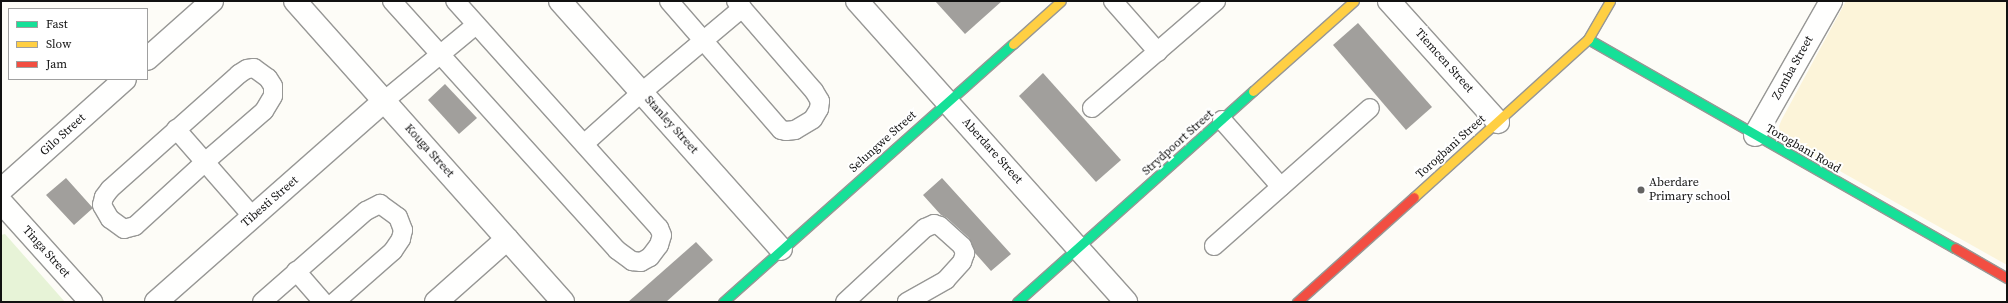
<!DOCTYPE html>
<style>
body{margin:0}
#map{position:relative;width:2008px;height:303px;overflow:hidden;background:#fdfcf7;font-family:"Source Serif 4",serif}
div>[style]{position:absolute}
.green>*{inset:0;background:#e7f3d7}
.sand>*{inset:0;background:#fcf4d9}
.building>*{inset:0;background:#a19f9c}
.roads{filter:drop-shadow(1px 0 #979795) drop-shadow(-1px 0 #979795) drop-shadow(0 1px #979795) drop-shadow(0 -1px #979795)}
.lane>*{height:18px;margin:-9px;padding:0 9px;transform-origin:9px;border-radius:9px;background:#fffffe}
.street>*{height:22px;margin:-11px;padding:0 11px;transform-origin:11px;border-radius:11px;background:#fffffe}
.fast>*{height:9px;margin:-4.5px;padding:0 4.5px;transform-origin:4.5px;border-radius:4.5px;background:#16e098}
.slow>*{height:9px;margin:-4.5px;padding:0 4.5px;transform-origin:4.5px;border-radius:4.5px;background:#ffcf43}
.jam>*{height:9px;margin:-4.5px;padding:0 4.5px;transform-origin:4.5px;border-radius:4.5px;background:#f24e42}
.dots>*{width:11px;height:11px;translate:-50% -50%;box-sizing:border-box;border:2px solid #fff;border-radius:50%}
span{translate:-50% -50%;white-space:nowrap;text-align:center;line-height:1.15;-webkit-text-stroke:4px #fff;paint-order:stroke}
.street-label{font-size:12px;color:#111}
.poi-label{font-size:12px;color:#111}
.left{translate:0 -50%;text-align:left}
.frame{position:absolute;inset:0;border:2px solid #111;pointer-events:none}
.legend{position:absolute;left:8px;top:8px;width:140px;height:72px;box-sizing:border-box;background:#fff;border:1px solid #a0a0a0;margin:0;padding:5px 7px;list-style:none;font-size:12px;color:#111}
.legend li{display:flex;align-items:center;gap:8px;height:20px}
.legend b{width:20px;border:1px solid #a0a0a0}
</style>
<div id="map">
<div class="green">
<div style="clip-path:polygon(5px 234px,65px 302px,1px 302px,1px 235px)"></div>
</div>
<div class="sand">
<div style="clip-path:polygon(1846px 1px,2007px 1px,2007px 265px,1790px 143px,1784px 139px,1780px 133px,1779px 126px,1782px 119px)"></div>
</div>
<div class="building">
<div style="clip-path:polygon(935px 1px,1002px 1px,965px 34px)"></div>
<div style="clip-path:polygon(1358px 23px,1432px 107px,1406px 130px,1333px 45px)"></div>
<div style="clip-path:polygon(1043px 73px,1121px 160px,1096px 182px,1019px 96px)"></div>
<div style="clip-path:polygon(445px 84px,477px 118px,459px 134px,428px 100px)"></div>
<div style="clip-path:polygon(66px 178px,92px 207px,93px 208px,74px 225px,46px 195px)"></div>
<div style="clip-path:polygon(942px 178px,1011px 254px,991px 271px,975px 253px,969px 238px,947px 218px,941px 215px,923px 195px)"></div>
<div style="clip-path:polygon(696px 242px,713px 260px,666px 302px,628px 302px)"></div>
</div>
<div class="roads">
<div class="lane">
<div style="left:392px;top:1px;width:336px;rotate:47.9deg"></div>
<div style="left:617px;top:250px;width:19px;rotate:36deg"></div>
<div style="left:632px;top:261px;width:9px;rotate:6deg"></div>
<div style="left:641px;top:262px;width:10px;rotate:-29deg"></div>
<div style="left:650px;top:257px;width:15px;rotate:-53deg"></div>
<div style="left:659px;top:245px;width:10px;rotate:-73deg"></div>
<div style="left:662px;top:235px;width:8px;rotate:-113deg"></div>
<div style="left:659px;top:228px;width:305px;rotate:-131.9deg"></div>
<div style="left:669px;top:1px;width:171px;rotate:49deg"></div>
<div style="left:781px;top:130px;width:5px;rotate:11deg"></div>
<div style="left:786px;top:131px;width:9px;rotate:-6deg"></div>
<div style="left:795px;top:130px;width:21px;rotate:-31deg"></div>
<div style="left:813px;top:119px;width:12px;rotate:-59deg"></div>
<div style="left:819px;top:109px;width:8px;rotate:-83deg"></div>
<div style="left:820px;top:101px;width:12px;rotate:-121deg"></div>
<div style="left:814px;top:91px;width:119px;rotate:-130.9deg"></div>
<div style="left:1113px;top:1px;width:68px;rotate:48.6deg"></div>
<div style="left:254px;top:68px;width:17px;rotate:36deg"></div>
<div style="left:268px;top:78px;width:9px;rotate:58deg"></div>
<div style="left:273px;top:86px;width:10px;rotate:90deg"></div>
<div style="left:273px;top:96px;width:17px;rotate:121deg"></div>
<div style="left:264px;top:111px;width:78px;rotate:139.2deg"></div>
<div style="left:205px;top:162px;width:95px;rotate:137.6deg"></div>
<div style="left:135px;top:226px;width:11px;rotate:165deg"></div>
<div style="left:124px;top:229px;width:17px;rotate:-144deg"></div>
<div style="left:110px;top:219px;width:16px;rotate:-120deg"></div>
<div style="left:102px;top:205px;width:8px;rotate:-76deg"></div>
<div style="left:104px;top:197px;width:10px;rotate:-53deg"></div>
<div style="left:110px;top:189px;width:173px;rotate:-41.7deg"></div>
<div style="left:239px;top:74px;width:9px;rotate:-32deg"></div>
<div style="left:247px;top:69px;width:7px;rotate:-8deg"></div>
<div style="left:384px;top:101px;width:119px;rotate:-39.6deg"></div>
<div style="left:1092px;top:108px;width:164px;rotate:-40.8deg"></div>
<div style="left:1222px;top:120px;width:89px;rotate:48.6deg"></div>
<div style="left:176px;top:129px;width:117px;rotate:48.8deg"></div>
<div style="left:584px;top:144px;width:78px;rotate:-41.9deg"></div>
<div style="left:642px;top:92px;width:131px;rotate:-40deg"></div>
<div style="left:1214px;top:246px;width:208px;rotate:-41.5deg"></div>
<div style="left:296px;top:271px;width:41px;rotate:48.9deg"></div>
<div style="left:262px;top:302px;width:138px;rotate:-41.2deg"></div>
<div style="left:366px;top:211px;width:16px;rotate:-27deg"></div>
<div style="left:380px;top:204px;width:22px;rotate:36deg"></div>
<div style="left:398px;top:217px;width:14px;rotate:69deg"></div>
<div style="left:403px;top:230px;width:9px;rotate:103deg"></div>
<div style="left:401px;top:239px;width:14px;rotate:124deg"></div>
<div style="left:393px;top:251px;width:77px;rotate:138.7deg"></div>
<div style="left:845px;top:302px;width:109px;rotate:-42.8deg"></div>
<div style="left:925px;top:228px;width:10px;rotate:-24deg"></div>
<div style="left:934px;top:224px;width:6px;rotate:18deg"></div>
<div style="left:940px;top:226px;width:30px;rotate:42deg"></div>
<div style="left:962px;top:246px;width:8px;rotate:67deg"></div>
<div style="left:965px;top:253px;width:9px;rotate:108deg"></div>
<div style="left:962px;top:262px;width:24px;rotate:132deg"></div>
<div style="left:946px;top:280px;width:45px;rotate:150.6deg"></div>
</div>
<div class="street">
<div style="left:295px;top:1px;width:403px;rotate:48.3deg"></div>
<div style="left:560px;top:1px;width:332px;rotate:48.3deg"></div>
<div style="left:857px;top:1px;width:404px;rotate:48.2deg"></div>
<div style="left:1389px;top:1px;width:163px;rotate:48deg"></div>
<div style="left:147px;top:59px;width:87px;rotate:-41.7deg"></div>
<div style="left:1755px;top:135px;width:154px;rotate:-60.4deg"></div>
<div style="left:1px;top:190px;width:166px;rotate:-41.8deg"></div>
<div style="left:1px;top:202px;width:135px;rotate:48deg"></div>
<div style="left:156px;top:302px;width:304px;rotate:-41.4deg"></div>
<div style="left:436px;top:302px;width:95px;rotate:-41.6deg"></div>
</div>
<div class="fast">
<div style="left:1588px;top:39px;width:422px;rotate:29.7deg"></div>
<div style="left:723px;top:302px;width:388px;rotate:-41.7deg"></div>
<div style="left:1017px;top:302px;width:317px;rotate:-41.8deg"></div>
</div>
<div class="slow">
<div style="left:1013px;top:44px;width:64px;rotate:-41.9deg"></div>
<div style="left:1253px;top:91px;width:135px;rotate:-41.7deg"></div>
<div style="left:1414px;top:197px;width:235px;rotate:-42.2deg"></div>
<div style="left:1588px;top:39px;width:44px;rotate:-59.9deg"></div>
</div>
<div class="jam">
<div style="left:1955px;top:248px;width:60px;rotate:30deg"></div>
<div style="left:1297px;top:302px;width:157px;rotate:-41.9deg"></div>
</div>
</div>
<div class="dots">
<div style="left:1641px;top:190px;background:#646362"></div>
</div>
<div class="street-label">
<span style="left:1444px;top:61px;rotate:48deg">Tiemcen Street</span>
<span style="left:1793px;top:68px;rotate:-61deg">Zomba Street</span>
<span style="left:671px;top:125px;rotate:48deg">Stanley Street</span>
<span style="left:63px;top:135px;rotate:-42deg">Gilo Street</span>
<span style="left:883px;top:142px;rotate:-42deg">Selungwe Street</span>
<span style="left:1178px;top:143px;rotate:-42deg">Strydpoort Street</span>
<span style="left:1451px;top:147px;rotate:-42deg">Torogbani Street</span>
<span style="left:1803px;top:149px;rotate:30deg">Torogbani Road</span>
<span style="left:429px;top:151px;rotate:48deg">Kouga Street</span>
<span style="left:992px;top:151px;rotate:48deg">Aberdare Street</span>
<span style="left:270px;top:202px;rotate:-41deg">Tibesti Street</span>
<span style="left:46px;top:252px;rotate:48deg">Tinga Street</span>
</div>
<div class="poi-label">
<span class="left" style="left:1649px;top:190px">Aberdare<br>Primary school</span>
</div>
<div class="frame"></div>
<ul class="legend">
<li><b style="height:5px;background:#16e098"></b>Fast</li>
<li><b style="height:5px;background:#ffcf43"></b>Slow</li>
<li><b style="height:5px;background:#f24e42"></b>Jam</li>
</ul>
</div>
